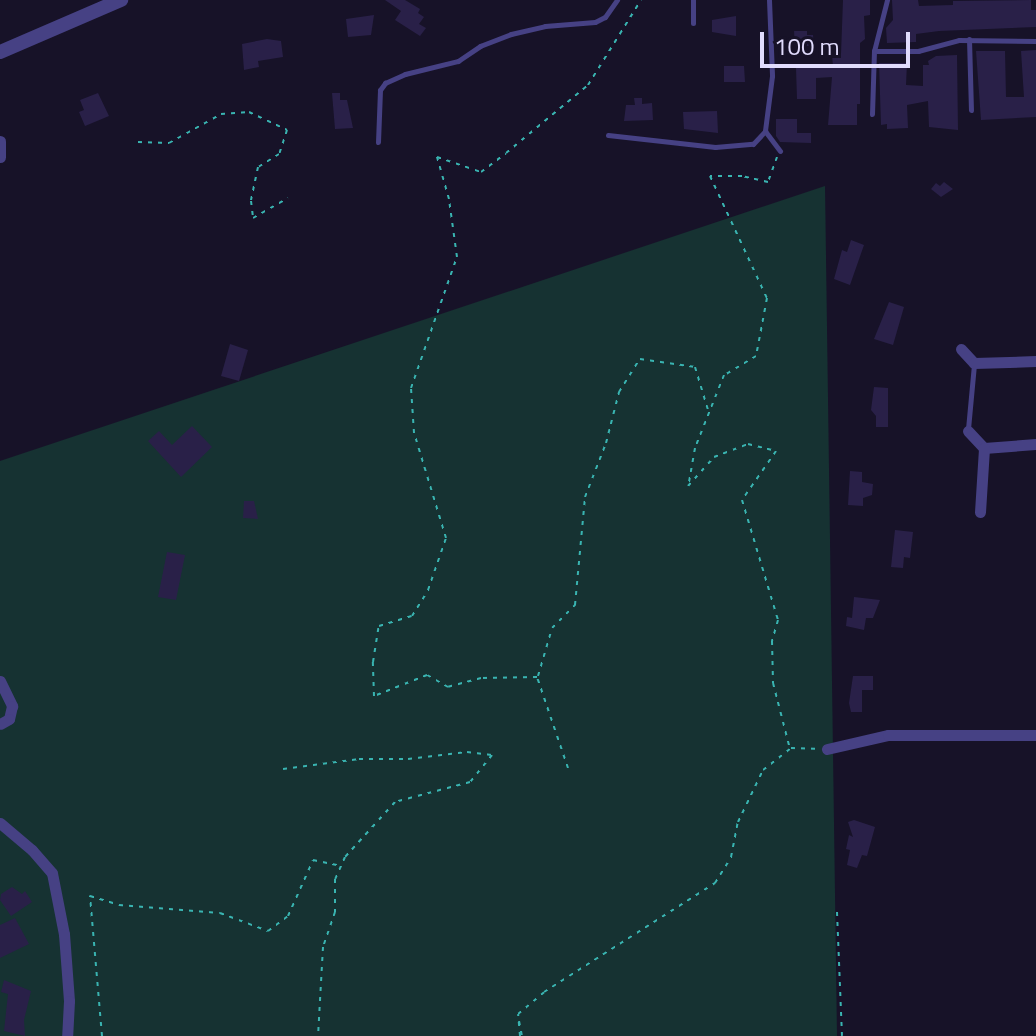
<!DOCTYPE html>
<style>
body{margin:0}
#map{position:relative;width:1036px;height:1036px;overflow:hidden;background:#171228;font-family:"Titillium Web",sans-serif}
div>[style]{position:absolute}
.green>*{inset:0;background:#163232}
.building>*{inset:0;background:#292048}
.path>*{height:2px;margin-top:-1px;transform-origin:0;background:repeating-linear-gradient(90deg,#39b4b1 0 4px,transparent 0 10px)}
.service>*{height:5px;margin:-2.5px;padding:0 2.5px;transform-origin:2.5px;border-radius:2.5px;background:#464184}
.minor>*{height:11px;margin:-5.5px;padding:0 5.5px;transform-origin:5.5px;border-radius:5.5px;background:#464184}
.tertiary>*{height:14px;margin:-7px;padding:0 7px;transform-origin:7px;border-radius:7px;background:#464184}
span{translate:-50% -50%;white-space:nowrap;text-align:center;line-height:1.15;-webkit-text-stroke:6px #171228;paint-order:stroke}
.scale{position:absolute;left:760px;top:32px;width:150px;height:36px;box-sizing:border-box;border:4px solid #e1dcfd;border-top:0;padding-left:10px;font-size:24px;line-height:28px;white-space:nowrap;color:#e1dcfd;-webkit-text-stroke:6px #171228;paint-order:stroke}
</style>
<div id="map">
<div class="green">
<div style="clip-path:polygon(825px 186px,837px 1036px,0 1036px,0 461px)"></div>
</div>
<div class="building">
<div style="clip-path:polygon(385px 0,405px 0,420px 9px,418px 13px,424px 17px,419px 24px,426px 28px,420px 36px,395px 20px,401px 11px)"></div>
<div style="clip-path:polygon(843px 0,870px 0,870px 15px,864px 16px,865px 39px,860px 43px,860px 104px,857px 104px,857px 125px,828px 125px,832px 77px,816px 78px,816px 99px,797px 99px,796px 68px,833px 67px,832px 54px,841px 54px)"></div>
<div style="clip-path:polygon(892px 0,918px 0,919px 6px,953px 5px,953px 1px,1031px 0,1031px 10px,1036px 10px,1036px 27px,939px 31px,916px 34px,916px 42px,887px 43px,886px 28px,893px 20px)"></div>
<div style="clip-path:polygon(374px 15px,371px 35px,348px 37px,346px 19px)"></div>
<div style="clip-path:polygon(736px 16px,736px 36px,712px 32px,712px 20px)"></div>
<div style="clip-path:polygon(794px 31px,807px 31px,807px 35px,813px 35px,814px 46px,795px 46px)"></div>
<div style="clip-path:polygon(267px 39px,281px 41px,283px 57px,258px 61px,259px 67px,244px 70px,242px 44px)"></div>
<div style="clip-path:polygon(1036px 50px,1036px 117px,981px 120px,976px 51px,1005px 51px,1006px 97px,1024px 97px,1021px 51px)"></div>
<div style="clip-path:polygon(957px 55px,958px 130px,929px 127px,928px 101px,907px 105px,908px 128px,887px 129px,887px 124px,881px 125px,879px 63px,907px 63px,906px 85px,923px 86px,923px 65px,929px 65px,928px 61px,936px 56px)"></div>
<div style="clip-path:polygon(724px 66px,744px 66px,745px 82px,724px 82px)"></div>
<div style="clip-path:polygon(98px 93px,109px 116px,85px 126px,79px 112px,84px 110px,80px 100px)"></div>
<div style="clip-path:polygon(332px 93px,340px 93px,340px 100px,347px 100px,353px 128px,335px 129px)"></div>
<div style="clip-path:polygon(634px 98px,642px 98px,642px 104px,652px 103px,653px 120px,624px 121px,626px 105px,635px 105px)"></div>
<div style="clip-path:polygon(717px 111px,718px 133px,684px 129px,683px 112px)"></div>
<div style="clip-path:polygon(776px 119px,797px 119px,797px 133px,811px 133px,811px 143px,780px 142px,776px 136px)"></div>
<div style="clip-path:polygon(944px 182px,953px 189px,941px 197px,931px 189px,936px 183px,940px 186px)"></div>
<div style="clip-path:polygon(851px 240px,864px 245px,850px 285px,834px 279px,842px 250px,847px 252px)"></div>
<div style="clip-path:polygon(889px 302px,904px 307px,893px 345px,874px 339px)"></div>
<div style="clip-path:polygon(230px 344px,248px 350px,239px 381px,221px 376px)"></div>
<div style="clip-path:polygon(874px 387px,888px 388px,888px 427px,876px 427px,876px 416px,871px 410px)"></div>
<div style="clip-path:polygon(192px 426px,212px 447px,181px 477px,148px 441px,159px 431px,172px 445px)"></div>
<div style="clip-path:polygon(850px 471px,862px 472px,862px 482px,873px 484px,872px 495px,863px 498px,863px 506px,848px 505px)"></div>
<div style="clip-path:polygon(244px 501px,254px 501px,258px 519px,243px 518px)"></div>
<div style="clip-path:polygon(895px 530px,913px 532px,910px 558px,904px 557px,903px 568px,891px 567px)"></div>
<div style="clip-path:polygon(167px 552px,185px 555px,176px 600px,158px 597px)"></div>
<div style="clip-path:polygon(854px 597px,880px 600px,873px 618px,866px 618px,864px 630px,846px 626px,847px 617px,852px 618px)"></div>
<div style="clip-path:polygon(853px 676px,873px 676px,873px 690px,862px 690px,862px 712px,851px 712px,849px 703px)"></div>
<div style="clip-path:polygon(854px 820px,875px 827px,867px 856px,862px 855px,857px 868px,847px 865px,850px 850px,846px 849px,849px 835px,853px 837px,848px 822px)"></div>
<div style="clip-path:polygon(12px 887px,22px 894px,25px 891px,32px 902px,11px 916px,0 900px,1px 894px)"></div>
<div style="clip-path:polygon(15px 918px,29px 944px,0 958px,0 925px)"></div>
<div style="clip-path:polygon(4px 980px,31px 991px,24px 1020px,25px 1036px,4px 1031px,8px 994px,1px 992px)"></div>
</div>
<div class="path">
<div style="left:138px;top:142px;width:31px;rotate:2deg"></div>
<div style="left:169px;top:143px;width:60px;rotate:-29.1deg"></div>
<div style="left:221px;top:114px;width:28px;rotate:-4deg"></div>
<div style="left:249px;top:112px;width:42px;rotate:25.3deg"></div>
<div style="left:287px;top:130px;width:25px;rotate:108deg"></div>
<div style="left:279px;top:154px;width:25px;rotate:148deg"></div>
<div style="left:258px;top:167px;width:35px;rotate:102deg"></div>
<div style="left:251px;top:201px;width:17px;rotate:83deg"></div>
<div style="left:253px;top:218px;width:40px;rotate:-29.7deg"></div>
<div style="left:777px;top:157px;width:27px;rotate:110deg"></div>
<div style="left:768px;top:182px;width:27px;rotate:-167deg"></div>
<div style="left:742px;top:176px;width:32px;rotate:180deg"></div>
<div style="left:710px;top:176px;width:135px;rotate:65deg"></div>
<div style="left:767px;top:298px;width:59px;rotate:100.7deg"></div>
<div style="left:756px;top:356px;width:37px;rotate:149deg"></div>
<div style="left:724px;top:375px;width:79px;rotate:111.7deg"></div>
<div style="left:695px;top:448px;width:39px;rotate:100deg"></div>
<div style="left:688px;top:486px;width:39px;rotate:-48deg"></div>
<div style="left:714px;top:457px;width:36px;rotate:-21deg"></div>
<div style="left:748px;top:444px;width:29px;rotate:14deg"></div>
<div style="left:776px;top:451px;width:60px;rotate:124.8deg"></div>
<div style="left:742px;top:500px;width:125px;rotate:73.3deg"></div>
<div style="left:778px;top:620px;width:22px;rotate:106deg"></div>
<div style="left:772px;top:641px;width:42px;rotate:88.6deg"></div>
<div style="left:773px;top:683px;width:68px;rotate:75.6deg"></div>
<div style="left:538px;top:676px;width:50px;rotate:-73.7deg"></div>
<div style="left:552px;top:628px;width:33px;rotate:-45deg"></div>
<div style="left:575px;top:605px;width:108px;rotate:-84.7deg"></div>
<div style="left:585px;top:497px;width:58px;rotate:-68.7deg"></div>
<div style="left:606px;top:443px;width:53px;rotate:-75.7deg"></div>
<div style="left:619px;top:392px;width:39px;rotate:-58deg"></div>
<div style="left:640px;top:359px;width:56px;rotate:8.3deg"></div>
<div style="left:695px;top:367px;width:45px;rotate:73.2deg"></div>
<div style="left:568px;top:768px;width:96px;rotate:-108.8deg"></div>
<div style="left:537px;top:677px;width:56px;rotate:179deg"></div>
<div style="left:481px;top:678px;width:34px;rotate:165deg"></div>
<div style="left:448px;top:687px;width:24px;rotate:-150deg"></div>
<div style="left:427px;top:675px;width:57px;rotate:158.4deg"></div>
<div style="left:374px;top:696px;width:34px;rotate:-92deg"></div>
<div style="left:373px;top:662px;width:36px;rotate:-81deg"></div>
<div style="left:379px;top:626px;width:34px;rotate:-17deg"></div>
<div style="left:412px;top:616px;width:31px;rotate:-58deg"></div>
<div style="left:428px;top:590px;width:55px;rotate:-70.9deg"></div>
<div style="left:446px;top:538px;width:110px;rotate:-106.9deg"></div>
<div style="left:414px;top:433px;width:45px;rotate:-93.8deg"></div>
<div style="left:411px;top:388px;width:139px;rotate:-70.7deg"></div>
<div style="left:457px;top:257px;width:59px;rotate:-97.9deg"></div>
<div style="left:449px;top:199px;width:44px;rotate:-105.9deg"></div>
<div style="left:437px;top:157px;width:46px;rotate:18.8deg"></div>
<div style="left:481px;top:172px;width:31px;rotate:-37deg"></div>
<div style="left:506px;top:153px;width:107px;rotate:-39.7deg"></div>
<div style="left:588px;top:85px;width:100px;rotate:-58.1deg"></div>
<div style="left:283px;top:769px;width:77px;rotate:-7.5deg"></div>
<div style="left:359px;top:759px;width:49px"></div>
<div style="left:408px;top:759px;width:59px;rotate:-6.8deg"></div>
<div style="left:467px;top:752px;width:25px;rotate:7deg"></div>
<div style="left:492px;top:755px;width:35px;rotate:129deg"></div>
<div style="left:470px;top:782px;width:78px;rotate:165.1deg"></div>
<div style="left:395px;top:802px;width:74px;rotate:132.3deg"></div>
<div style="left:345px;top:857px;width:24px;rotate:114deg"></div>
<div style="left:335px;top:879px;width:33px;rotate:90deg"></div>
<div style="left:335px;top:912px;width:37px;rotate:109deg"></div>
<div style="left:323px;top:947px;width:89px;rotate:93.2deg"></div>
<div style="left:837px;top:912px;width:124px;rotate:87.7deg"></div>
<div style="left:519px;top:1021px;width:15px;rotate:79deg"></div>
<div style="left:102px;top:1036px;width:141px;rotate:-94.9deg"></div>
<div style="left:90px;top:896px;width:30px;rotate:17deg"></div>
<div style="left:119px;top:905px;width:101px;rotate:4.5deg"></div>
<div style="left:220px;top:913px;width:51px;rotate:20.6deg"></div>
<div style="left:268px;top:931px;width:25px;rotate:-37deg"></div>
<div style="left:288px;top:916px;width:61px;rotate:-65.9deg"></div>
<div style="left:313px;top:860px;width:29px;rotate:12deg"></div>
<div style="left:520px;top:1036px;width:22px;rotate:-95deg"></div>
<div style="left:518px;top:1014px;width:34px;rotate:-40deg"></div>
<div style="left:544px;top:992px;width:203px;rotate:-32.5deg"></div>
<div style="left:715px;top:883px;width:31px;rotate:-58deg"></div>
<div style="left:731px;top:857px;width:36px;rotate:-79deg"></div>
<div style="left:738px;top:822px;width:58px;rotate:-64.3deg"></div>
<div style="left:763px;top:770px;width:36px;rotate:-38deg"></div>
<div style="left:791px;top:748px;width:24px;rotate:2deg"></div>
</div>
<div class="service">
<div style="left:693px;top:0;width:23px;rotate:90deg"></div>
<div style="left:769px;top:0;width:76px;rotate:87.7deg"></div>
<div style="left:772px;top:76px;width:55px;rotate:97.3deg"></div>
<div style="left:765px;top:131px;width:25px;rotate:53deg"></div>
<div style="left:969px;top:39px;width:71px;rotate:88.4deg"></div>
<div style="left:874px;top:51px;width:44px"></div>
<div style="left:918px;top:51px;width:42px;rotate:-15deg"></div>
<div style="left:959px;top:40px;width:77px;rotate:0.7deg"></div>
<div style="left:872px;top:114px;width:63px;rotate:-88.2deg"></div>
<div style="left:874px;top:51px;width:53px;rotate:-75.7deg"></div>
<div style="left:608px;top:135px;width:108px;rotate:6.4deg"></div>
<div style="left:715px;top:147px;width:38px;rotate:-5deg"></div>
<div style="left:753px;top:144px;width:18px;rotate:-47deg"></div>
<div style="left:378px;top:142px;width:52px;rotate:-87.8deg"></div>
<div style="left:380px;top:90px;width:9px;rotate:-54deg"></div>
<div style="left:385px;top:83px;width:22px;rotate:-24deg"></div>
<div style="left:405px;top:74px;width:55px;rotate:-13.8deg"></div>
<div style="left:458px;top:61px;width:27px;rotate:-34deg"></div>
<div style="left:480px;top:46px;width:33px;rotate:-21deg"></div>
<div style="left:511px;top:34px;width:35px;rotate:-13deg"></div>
<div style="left:545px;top:26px;width:50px;rotate:-4.6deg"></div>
<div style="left:595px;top:22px;width:11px;rotate:-27deg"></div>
<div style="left:605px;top:17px;width:21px;rotate:-55deg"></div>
<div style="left:968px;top:429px;width:65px;rotate:-84.7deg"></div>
</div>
<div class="minor">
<div style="left:0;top:141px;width:16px;rotate:90deg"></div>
<div style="left:961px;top:349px;width:19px;rotate:47deg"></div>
<div style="left:974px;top:363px;width:62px;rotate:-1.8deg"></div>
<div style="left:968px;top:431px;width:23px;rotate:47deg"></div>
<div style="left:984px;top:448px;width:52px;rotate:-4.4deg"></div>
<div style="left:980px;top:512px;width:64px;rotate:-86.4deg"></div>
<div style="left:0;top:681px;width:28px;rotate:64deg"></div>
<div style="left:12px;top:706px;width:13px;rotate:103deg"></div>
<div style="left:9px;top:719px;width:10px;rotate:151deg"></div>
<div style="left:827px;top:749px;width:63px;rotate:-12.9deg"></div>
<div style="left:888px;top:735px;width:148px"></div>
<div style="left:0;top:823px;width:42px;rotate:40.2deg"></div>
<div style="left:32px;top:850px;width:30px;rotate:49deg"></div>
<div style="left:52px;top:873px;width:62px;rotate:78.9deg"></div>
<div style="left:64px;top:934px;width:67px;rotate:85.7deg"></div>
<div style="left:69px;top:1001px;width:35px;rotate:93deg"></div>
</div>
<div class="tertiary">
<div style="left:0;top:52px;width:132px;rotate:-23.3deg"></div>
</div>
<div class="scale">100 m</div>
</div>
